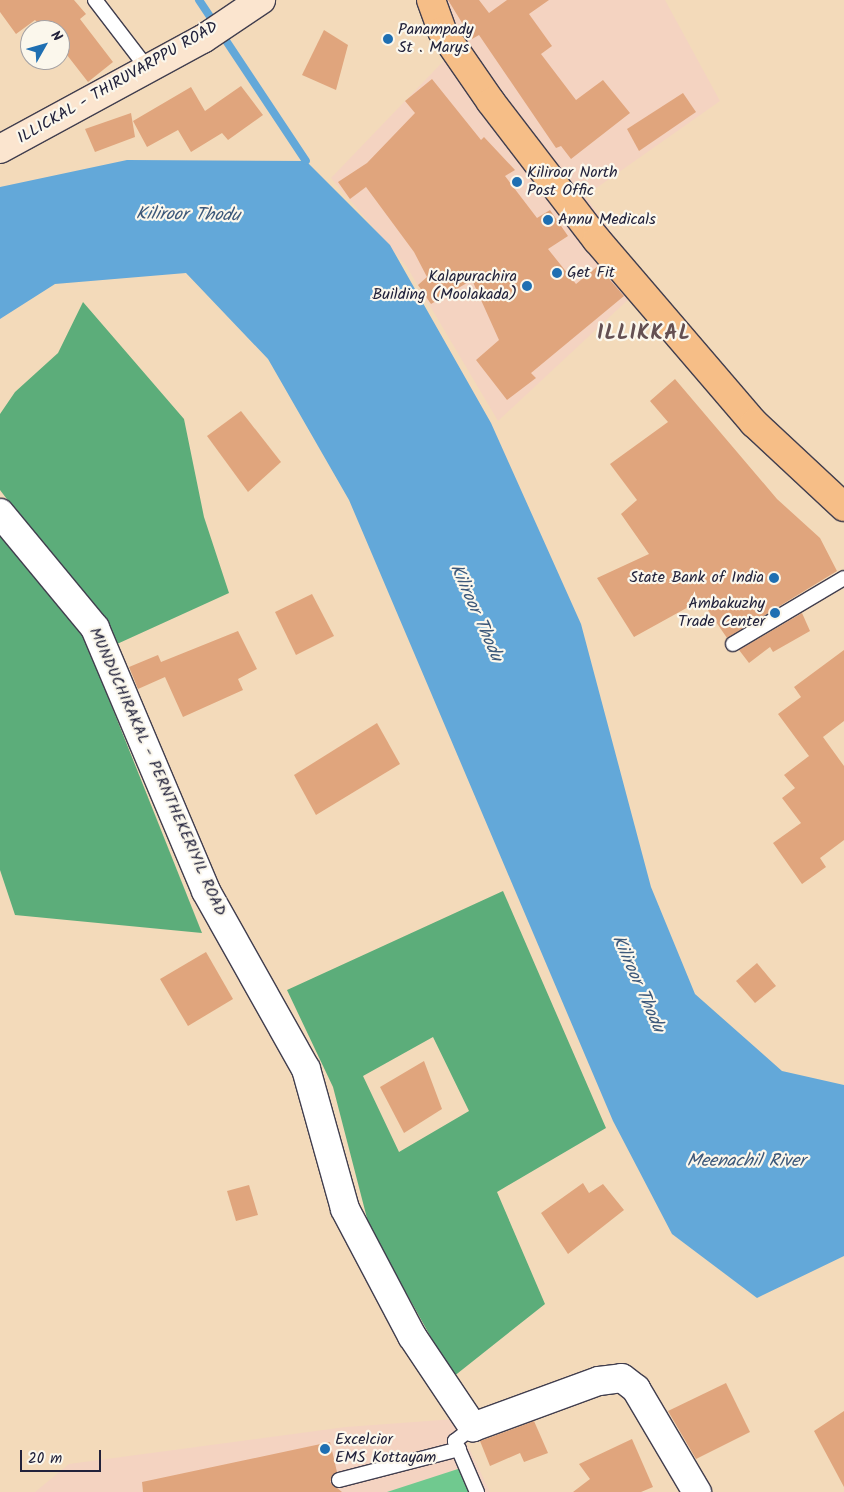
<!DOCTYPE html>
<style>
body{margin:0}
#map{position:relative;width:844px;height:1492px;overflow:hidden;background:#f3daba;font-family:Kalam,sans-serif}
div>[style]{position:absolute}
.built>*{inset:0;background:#f4d3c1}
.green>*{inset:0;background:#70c98f}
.forest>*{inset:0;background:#5cad7a}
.water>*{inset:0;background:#63a8d9}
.stream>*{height:8px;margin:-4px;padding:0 4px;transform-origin:4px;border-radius:4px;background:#63a8d9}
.building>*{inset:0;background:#e0a57d}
.roads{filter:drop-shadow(1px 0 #413e4e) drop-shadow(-1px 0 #413e4e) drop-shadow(0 1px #413e4e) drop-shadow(0 -1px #413e4e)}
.service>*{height:14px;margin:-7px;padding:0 7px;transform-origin:7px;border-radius:7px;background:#fff}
.minor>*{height:28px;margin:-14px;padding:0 14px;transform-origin:14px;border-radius:14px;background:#fff}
.secondary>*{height:28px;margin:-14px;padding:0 14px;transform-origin:14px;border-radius:14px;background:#fbe5cf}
.primary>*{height:28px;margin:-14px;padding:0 14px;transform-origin:14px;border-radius:14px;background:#f6be87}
.dots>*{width:14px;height:14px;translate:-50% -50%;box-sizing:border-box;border:2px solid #fbf7ec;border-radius:50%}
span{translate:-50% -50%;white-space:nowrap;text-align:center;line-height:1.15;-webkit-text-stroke:4.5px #fbf7ec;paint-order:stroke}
.poi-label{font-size:16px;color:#22223b}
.left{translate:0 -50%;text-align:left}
.right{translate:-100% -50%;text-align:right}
.street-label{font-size:16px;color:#22223b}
.water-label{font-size:18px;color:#3c587a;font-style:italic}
.district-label{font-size:21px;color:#645052;font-weight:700;letter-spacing:1px}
.north{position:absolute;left:20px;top:20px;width:50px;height:50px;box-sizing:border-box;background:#fbf7ec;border:1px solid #a4a2a5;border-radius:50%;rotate:52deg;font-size:14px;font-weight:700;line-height:20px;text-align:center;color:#22223b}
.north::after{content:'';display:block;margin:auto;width:18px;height:22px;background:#1f6fb2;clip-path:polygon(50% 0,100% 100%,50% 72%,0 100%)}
.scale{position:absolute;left:20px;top:1450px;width:81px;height:22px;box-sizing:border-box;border:2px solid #22223b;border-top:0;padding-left:6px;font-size:15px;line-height:18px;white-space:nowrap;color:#22223b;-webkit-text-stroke:4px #fbf7ec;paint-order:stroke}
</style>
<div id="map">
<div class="built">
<div style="clip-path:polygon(437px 0,665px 0,720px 101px,585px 196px,647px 282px,498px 421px,407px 267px,331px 178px,457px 47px)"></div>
<div style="clip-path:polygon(455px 1419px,490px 1492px,35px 1492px,69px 1464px,346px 1427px)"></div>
</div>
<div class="green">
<div style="clip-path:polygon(461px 1468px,469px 1492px,387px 1492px)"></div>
</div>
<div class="forest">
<div style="clip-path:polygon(83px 302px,184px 419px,204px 517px,229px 593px,117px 644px,0 490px,0 414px,15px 392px,58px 353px)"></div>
<div style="clip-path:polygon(0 531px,81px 629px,202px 933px,15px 915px,0 870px)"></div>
<div style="clip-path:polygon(evenodd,503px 891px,606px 1128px,497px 1192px,545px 1304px,453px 1377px,369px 1226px,333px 1087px,287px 990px,503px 891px,433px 1037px,469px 1111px,399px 1152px,363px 1076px,433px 1037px)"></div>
</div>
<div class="water">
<div style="clip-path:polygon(127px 160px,306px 161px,390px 245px,491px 423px,581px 624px,651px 887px,695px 994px,782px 1071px,844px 1085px,844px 1256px,757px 1298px,672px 1234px,613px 1121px,349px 500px,268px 359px,186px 273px,55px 284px,0 319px,0 187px)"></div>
</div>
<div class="stream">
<div style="left:199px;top:0;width:193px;rotate:56.4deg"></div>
</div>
<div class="building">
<div style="clip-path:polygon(0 0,74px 0,86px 14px,80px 19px,113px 62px,88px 82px,60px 46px,60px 30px,45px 30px,35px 20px,16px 34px,0 12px)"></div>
<div style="clip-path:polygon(448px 0,479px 0,489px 13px,507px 0,549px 0,529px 14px,552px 46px,541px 54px,576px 100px,603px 80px,630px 113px,571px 159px,561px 146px,556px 148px,479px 35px,472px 39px)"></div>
<div style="clip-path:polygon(324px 30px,348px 45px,336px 90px,302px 75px)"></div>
<div style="clip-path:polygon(432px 79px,481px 140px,484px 137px,515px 170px,505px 176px,537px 218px,550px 210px,568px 236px,548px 249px,576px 284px,598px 266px,624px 296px,531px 373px,536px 378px,507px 400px,476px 360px,499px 340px,472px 280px,431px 304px,418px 285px,427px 277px,414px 252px,366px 187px,350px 199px,338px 182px,367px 163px,415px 113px,405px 101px)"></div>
<div style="clip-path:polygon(241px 86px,263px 115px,228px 140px,222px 133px,191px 152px,178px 130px,147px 147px,133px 121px,191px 87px,205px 111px)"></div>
<div style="clip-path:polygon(683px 93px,696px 112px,639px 151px,627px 129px)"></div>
<div style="clip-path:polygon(131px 113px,135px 137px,95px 152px,85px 129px)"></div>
<div style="clip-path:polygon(675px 379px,777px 499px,820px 538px,837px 571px,727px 638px,701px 600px,634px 637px,597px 578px,649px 554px,621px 514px,637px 500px,610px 464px,668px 422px,650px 401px)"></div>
<div style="clip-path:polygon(241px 411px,281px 462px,248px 492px,207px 436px)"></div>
<div style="clip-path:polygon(312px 594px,334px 636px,296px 655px,275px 612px)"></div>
<div style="clip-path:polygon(802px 613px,810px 631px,773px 652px,770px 647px,749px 663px,739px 650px)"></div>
<div style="clip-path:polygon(238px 631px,257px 669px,238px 679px,243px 690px,183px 717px,165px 677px,138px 689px,129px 667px,158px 655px,161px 662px)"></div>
<div style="clip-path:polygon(844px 650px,844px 721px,823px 737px,844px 766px,844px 840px,820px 858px,826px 867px,802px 884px,773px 843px,801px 823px,782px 798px,795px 788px,784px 775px,809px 756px,778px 714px,801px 697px,794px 687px)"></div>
<div style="clip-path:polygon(377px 723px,400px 764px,316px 815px,294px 775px)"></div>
<div style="clip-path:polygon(206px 952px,233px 999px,188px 1026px,160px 979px)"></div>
<div style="clip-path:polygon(757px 963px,776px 986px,755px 1003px,736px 981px)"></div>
<div style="clip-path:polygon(424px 1061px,442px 1109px,404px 1133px,380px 1087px)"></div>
<div style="clip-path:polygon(583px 1183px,589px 1193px,603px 1184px,624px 1210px,568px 1254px,541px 1213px)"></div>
<div style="clip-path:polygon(249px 1185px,258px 1215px,236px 1221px,227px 1191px)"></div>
<div style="clip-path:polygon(726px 1383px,750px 1432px,696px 1459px,668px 1411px)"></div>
<div style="clip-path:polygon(844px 1411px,844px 1487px,814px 1431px)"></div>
<div style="clip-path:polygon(534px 1421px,548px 1453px,524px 1462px,520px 1453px,490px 1466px,480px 1441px)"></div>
<div style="clip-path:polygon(632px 1439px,653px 1487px,641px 1492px,573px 1492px,590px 1479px,579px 1464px)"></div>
<div style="clip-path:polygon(330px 1442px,337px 1472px,330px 1482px,342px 1492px,143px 1492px,142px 1482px)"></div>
</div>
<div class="roads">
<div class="service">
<div style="left:95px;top:0;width:86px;rotate:52.6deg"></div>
<div style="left:733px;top:644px;width:129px;rotate:-30.7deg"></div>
<div style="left:473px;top:1427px;width:23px;rotate:142deg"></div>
<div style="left:455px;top:1441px;width:56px;rotate:66.7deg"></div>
<div style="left:339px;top:1480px;width:124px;rotate:-14.5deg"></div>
</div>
<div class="minor">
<div style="left:0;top:513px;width:149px;rotate:50.4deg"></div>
<div style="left:95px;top:628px;width:285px;rotate:67.1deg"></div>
<div style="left:206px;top:891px;width:204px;rotate:60.7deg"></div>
<div style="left:306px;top:1069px;width:145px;rotate:74.4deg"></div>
<div style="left:345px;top:1209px;width:144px;rotate:62.2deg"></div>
<div style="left:412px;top:1336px;width:110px;rotate:56.2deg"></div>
<div style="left:473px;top:1427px;width:134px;rotate:-20.1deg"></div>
<div style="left:599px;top:1381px;width:23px;rotate:-7deg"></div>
<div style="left:622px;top:1378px;width:18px;rotate:38deg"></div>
<div style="left:636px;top:1389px;width:120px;rotate:59.4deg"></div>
</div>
<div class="secondary">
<div style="left:0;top:149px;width:231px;rotate:-28.5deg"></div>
<div style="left:203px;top:39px;width:70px;rotate:-33.9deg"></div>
</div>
<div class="primary">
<div style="left:431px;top:0;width:33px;rotate:70deg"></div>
<div style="left:442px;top:31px;width:86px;rotate:55.4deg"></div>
<div style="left:491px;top:102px;width:174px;rotate:52.5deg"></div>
<div style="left:597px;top:240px;width:241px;rotate:49.4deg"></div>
<div style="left:754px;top:423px;width:123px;rotate:43deg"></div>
</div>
</div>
<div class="dots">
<div style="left:388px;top:39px;background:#1f6fb2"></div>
<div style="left:517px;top:182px;background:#1f6fb2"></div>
<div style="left:548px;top:220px;background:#1f6fb2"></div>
<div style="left:557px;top:273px;background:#1f6fb2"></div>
<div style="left:527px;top:286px;background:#1f6fb2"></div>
<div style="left:774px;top:578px;background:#1f6fb2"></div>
<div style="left:775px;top:613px;background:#1f6fb2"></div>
<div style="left:325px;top:1449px;background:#1f6fb2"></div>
</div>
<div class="poi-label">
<span class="left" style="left:398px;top:39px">Panampady<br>St . Marys</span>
<span class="left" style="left:527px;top:182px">Kiliroor North<br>Post Offic</span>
<span class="left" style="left:558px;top:220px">Annu Medicals</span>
<span class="left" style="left:567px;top:273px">Get Fit</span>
<span class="right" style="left:517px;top:286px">Kalapurachira<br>Building (Moolakada)</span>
<span class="right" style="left:764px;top:578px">State Bank of India</span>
<span class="right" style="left:765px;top:613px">Ambakuzhy<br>Trade Center</span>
<span class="left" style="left:335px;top:1449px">Excelcior<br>EMS Kottayam</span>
</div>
<div class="street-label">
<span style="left:118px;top:83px;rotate:-30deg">ILLICKAL - THIRUVARPPU ROAD</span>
<span style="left:157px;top:772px;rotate:66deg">MUNDUCHIRAKAL - PERNTHEKERIYIL ROAD</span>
</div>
<div class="water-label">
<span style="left:188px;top:216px;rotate:1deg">Kiliroor Thodu</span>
<span style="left:475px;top:613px;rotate:66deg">Kiliroor Thodu</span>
<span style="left:637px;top:984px;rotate:66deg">Kiliroor Thodu</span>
<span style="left:746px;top:1162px">Meenachil River</span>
</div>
<div class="district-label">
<span style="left:644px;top:334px">ILLIKKAL</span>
</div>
<div class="north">N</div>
<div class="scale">20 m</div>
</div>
